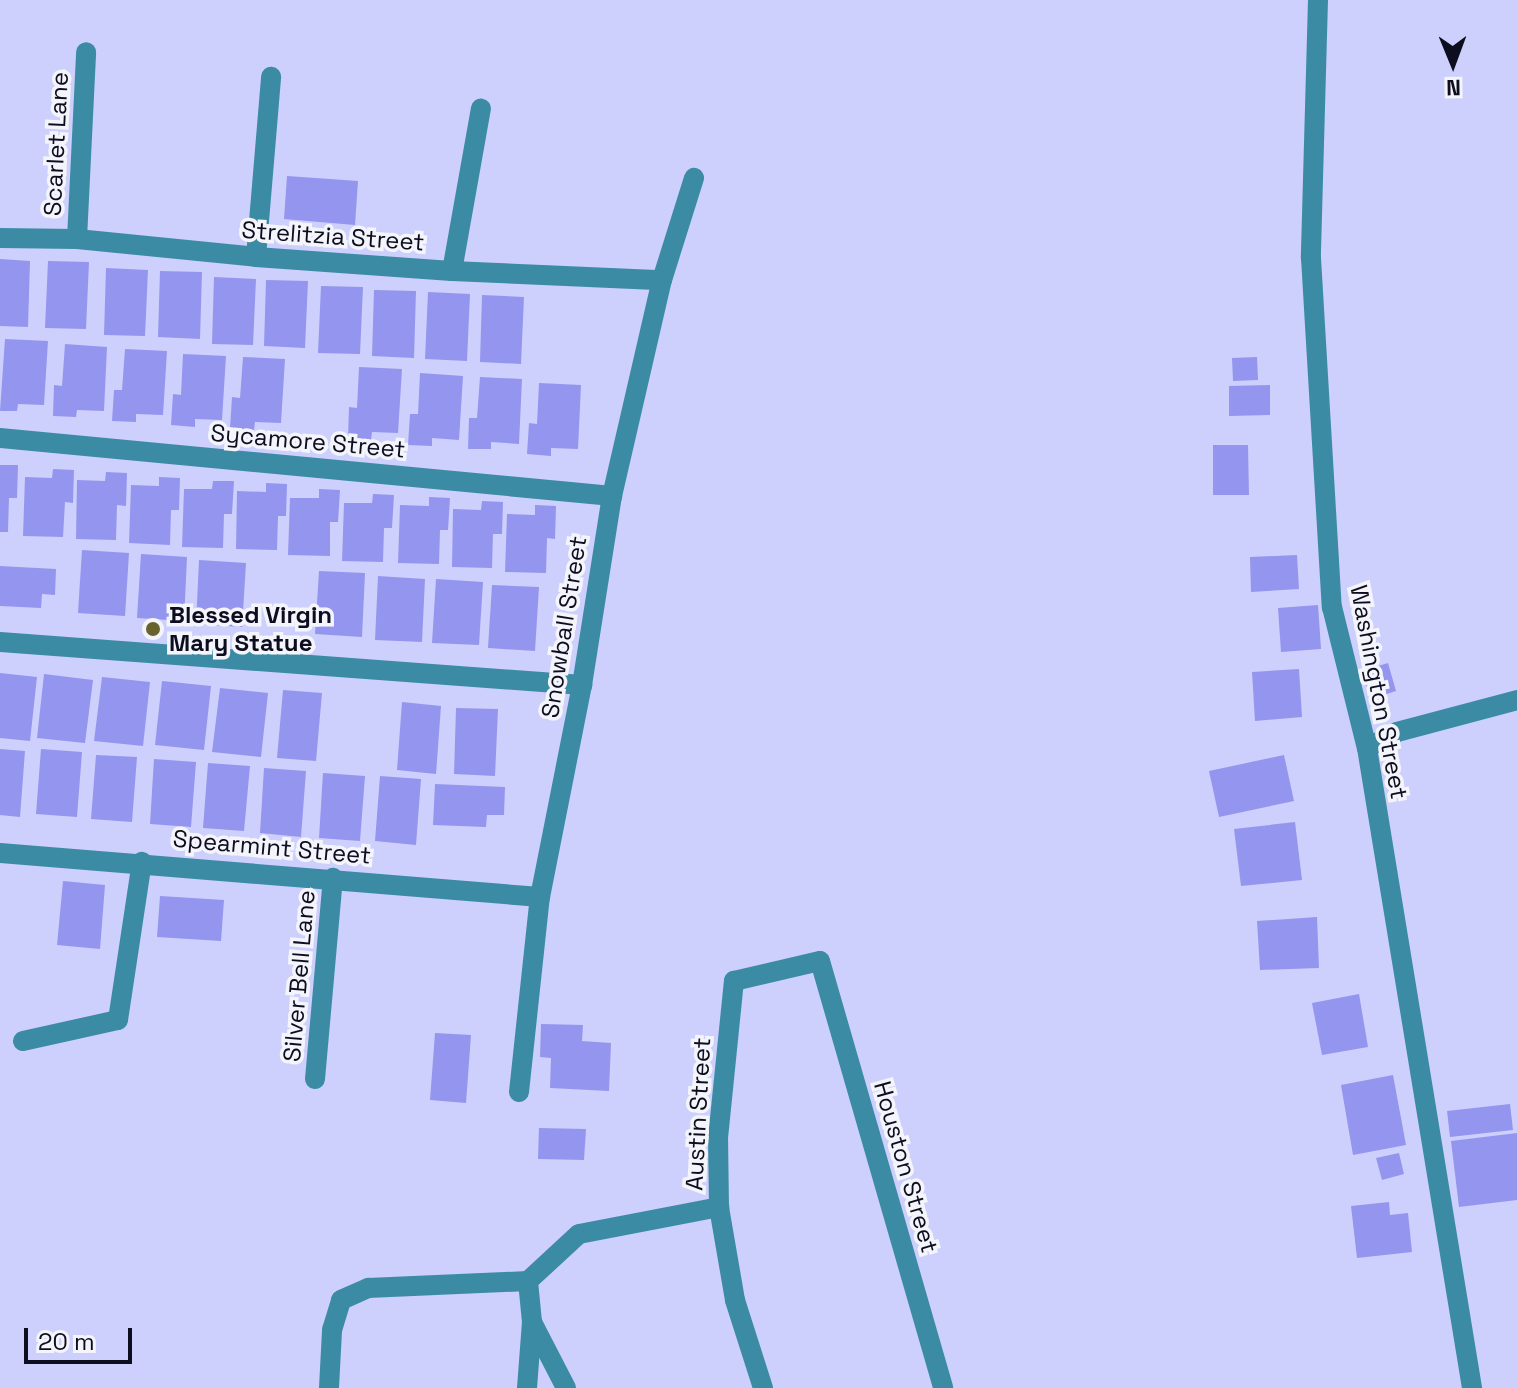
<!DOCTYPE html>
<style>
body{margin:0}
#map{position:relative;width:1517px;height:1388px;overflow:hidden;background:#cdd0fc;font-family:"Space Grotesk",sans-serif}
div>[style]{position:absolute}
.building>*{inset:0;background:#9495ee}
.minor>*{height:20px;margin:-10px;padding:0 10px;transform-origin:10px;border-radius:10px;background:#3c8ba4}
.dots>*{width:22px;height:22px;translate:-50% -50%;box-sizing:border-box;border:4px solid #f4f5fb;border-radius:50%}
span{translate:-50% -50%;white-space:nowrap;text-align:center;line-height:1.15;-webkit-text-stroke:7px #f4f5fb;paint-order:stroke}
.street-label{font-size:24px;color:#0d0d20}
.poi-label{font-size:24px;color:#0d0d20;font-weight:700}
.left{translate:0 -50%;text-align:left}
.north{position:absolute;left:1413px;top:24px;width:80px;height:80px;-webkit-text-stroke:6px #f4f5fb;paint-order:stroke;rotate:179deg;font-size:22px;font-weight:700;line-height:32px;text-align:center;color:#0d0d20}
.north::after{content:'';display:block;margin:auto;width:28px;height:36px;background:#0d0d20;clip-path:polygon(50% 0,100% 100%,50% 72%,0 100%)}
.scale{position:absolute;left:24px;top:1328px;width:108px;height:36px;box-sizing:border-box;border:4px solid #0d0d20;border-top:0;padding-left:10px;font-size:24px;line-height:28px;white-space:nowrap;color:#0d0d20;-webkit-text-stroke:6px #f4f5fb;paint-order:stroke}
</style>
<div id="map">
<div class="building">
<div style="clip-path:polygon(287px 176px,358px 181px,355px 225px,284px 219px)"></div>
<div style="clip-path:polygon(0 259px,30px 261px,28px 327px,0 326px)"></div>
<div style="clip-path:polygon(48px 261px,89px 262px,86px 329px,45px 328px)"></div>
<div style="clip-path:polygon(106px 268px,148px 270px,145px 336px,104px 335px)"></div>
<div style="clip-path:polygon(160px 271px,202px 272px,200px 339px,158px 337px)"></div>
<div style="clip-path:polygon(214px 277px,256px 279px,253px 345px,212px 344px)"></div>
<div style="clip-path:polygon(266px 280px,308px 281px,305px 348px,264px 346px)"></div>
<div style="clip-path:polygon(321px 286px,363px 287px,360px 354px,318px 353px)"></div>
<div style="clip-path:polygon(374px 290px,416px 291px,414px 358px,372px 356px)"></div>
<div style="clip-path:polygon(428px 292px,470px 294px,467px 361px,425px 359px)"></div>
<div style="clip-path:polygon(482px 295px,524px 297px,521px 364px,480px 362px)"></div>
<div style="clip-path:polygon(5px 339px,48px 341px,44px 405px,18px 404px,17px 411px,0 411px)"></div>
<div style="clip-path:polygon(65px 344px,107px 347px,104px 411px,77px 410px,76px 417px,53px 416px,54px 385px,62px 386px)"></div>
<div style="clip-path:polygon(125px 349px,167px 351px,163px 415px,136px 414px,136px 422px,112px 421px,114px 390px,122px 390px)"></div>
<div style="clip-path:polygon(183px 354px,226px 356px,222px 420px,195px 419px,195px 427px,171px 425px,173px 394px,181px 395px)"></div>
<div style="clip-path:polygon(243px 357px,285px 359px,281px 423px,255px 422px,254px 430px,230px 428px,232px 397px,240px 398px)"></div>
<div style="clip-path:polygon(1257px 357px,1258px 380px,1233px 381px,1232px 358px)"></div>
<div style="clip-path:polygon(359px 367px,402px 369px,398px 433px,372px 432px,371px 440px,348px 438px,349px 407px,357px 408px)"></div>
<div style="clip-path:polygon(420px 373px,463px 376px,459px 440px,432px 438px,432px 446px,408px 445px,410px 414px,418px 414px)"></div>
<div style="clip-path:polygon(480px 377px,522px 379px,519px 444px,491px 442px,491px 449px,468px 449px,469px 418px,477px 418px)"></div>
<div style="clip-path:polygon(539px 383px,581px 385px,578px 449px,551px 448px,551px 456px,527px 454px,529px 423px,537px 424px)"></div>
<div style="clip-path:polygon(1270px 385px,1270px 415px,1229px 416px,1229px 386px)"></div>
<div style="clip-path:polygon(1213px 445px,1248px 445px,1249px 495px,1213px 495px)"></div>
<div style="clip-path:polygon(0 465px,18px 465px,17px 498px,9px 498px,8px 532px,0 532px)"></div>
<div style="clip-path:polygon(53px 469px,74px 470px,73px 503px,65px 502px,63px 537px,23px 536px,25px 477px,52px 478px)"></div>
<div style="clip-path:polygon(106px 472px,127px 473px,126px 506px,117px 505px,116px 540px,76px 539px,77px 480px,105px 481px)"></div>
<div style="clip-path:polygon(159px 477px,180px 478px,179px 510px,171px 510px,170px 545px,129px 543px,131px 485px,159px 486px)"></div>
<div style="clip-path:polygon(213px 481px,234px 481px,232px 514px,224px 514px,223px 548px,182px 547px,184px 489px,212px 489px)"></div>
<div style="clip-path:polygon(266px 483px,287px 484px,286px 516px,278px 516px,277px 550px,236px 549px,237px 491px,266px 492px)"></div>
<div style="clip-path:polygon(319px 489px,340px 490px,338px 522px,330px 522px,330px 556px,288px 555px,290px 498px,319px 498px)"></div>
<div style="clip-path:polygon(373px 494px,394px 495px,392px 528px,384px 528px,383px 562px,342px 561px,344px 503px,372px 503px)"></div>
<div style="clip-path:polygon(429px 497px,450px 498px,448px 530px,440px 530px,439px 564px,398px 563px,400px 505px,429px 506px)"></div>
<div style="clip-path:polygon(482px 501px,503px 502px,502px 534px,493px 534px,492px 568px,452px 567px,453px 509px,481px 510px)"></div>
<div style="clip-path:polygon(535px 505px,556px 506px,555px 539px,547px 538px,546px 573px,505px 572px,507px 514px,535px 515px)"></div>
<div style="clip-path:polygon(82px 550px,129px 553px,125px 616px,78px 613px)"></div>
<div style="clip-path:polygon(141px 554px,187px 557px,184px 621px,137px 618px)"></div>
<div style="clip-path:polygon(1297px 555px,1299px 589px,1251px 592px,1250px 557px)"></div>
<div style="clip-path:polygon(199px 560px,246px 563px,242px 627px,196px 624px)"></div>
<div style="clip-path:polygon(0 566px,56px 569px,55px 595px,42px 594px,41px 608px,0 606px)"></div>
<div style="clip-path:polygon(319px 571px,365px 573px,362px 637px,315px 634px)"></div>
<div style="clip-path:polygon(378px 576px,425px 579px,422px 642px,375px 640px)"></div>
<div style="clip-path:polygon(436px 579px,483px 582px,479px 645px,432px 643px)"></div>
<div style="clip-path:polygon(492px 585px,539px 587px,535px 651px,488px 648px)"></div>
<div style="clip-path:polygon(1318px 605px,1321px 649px,1281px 652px,1278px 608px)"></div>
<div style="clip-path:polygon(1388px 663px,1396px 691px,1370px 699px,1362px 671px)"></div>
<div style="clip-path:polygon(1299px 669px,1302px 717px,1255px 721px,1252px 672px)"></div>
<div style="clip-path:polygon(0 673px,37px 677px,30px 741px,0 738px)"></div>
<div style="clip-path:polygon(44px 674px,93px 680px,85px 743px,37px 738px)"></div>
<div style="clip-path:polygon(102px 677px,150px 682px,143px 746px,94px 741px)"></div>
<div style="clip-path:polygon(162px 681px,211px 686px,204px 750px,155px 745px)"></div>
<div style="clip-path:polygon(220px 688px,268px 693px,261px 757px,212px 752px)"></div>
<div style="clip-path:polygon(283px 690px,322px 693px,316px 761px,277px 758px)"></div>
<div style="clip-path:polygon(402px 702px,441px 706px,436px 774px,397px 770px)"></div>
<div style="clip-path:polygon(456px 708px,498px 709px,495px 776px,454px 774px)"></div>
<div style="clip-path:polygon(0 749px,25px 751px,20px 817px,0 815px)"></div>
<div style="clip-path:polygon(41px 749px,82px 752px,77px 817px,36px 814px)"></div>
<div style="clip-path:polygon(96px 755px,137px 757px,132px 822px,91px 819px)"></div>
<div style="clip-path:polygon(1284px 755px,1294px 801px,1219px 817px,1209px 771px)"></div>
<div style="clip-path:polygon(154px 759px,196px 762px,191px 827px,150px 824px)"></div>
<div style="clip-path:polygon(208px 763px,250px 766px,244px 831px,203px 828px)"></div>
<div style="clip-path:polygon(264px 768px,306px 771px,301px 837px,260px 833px)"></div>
<div style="clip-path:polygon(323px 773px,365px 776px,360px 841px,319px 838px)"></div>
<div style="clip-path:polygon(380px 776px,421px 779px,416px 845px,375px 841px)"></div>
<div style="clip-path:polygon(435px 784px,505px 787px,504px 815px,487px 815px,486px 827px,433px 825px)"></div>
<div style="clip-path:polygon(1295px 822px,1302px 880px,1241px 886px,1234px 829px)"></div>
<div style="clip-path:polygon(63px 881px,105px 885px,100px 949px,57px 945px)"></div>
<div style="clip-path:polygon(160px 896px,224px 900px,221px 941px,157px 937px)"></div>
<div style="clip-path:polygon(1317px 917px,1319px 968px,1260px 970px,1257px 921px)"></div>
<div style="clip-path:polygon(1359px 994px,1368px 1047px,1322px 1055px,1312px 1003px)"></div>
<div style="clip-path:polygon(541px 1024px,583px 1025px,582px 1041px,611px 1043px,609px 1091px,550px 1088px,551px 1058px,540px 1057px)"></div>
<div style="clip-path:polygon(435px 1033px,471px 1035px,466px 1103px,430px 1100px)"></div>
<div style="clip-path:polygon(1393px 1075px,1406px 1145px,1353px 1155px,1341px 1085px)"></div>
<div style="clip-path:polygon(1510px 1104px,1513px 1130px,1450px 1137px,1447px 1111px)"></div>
<div style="clip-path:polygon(539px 1128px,586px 1129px,584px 1160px,538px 1159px)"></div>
<div style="clip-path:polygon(1517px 1133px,1517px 1200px,1459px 1207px,1451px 1141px)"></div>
<div style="clip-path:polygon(1399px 1153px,1404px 1174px,1382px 1180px,1376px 1158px)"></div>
<div style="clip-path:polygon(1389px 1202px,1390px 1215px,1408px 1213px,1412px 1252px,1357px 1258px,1351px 1206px)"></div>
</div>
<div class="minor">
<div style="left:1318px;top:0;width:258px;rotate:91.6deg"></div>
<div style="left:1311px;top:258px;width:350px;rotate:86.6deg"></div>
<div style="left:1332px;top:607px;width:145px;rotate:76.1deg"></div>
<div style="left:1367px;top:748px;width:649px;rotate:80.68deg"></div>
<div style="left:0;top:238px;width:77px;rotate:0.7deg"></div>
<div style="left:77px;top:239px;width:180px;rotate:5.7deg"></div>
<div style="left:256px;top:257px;width:196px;rotate:4.1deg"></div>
<div style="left:452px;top:271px;width:210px;rotate:2.5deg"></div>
<div style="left:77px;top:239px;width:187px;rotate:-87.2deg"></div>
<div style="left:256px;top:257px;width:181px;rotate:-85.2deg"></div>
<div style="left:452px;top:271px;width:165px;rotate:-79.9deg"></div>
<div style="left:0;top:438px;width:615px;rotate:5.41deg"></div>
<div style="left:0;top:642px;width:584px;rotate:4.23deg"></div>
<div style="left:1367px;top:748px;width:34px;rotate:-28deg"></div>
<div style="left:1397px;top:732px;width:124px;rotate:-14.9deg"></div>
<div style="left:0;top:853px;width:542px;rotate:4.66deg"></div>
<div style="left:23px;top:1041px;width:97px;rotate:-12.5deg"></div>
<div style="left:118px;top:1020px;width:160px;rotate:-81.4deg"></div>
<div style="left:315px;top:1079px;width:202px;rotate:-84.9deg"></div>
<div style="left:519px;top:1092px;width:196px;rotate:-83.9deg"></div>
<div style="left:540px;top:897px;width:216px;rotate:-78.8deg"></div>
<div style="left:582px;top:685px;width:191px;rotate:-81deg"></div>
<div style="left:612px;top:496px;width:222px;rotate:-77deg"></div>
<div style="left:662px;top:280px;width:107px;rotate:-72.6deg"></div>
<div style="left:532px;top:1322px;width:74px;rotate:62.7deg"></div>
<div style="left:329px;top:1388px;width:58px;rotate:-87deg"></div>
<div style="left:332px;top:1330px;width:31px;rotate:-73deg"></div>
<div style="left:341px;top:1300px;width:30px;rotate:-24deg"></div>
<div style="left:368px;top:1288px;width:160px;rotate:-2.5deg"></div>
<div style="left:528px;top:1281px;width:69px;rotate:-42.7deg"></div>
<div style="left:579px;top:1234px;width:143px;rotate:-10.9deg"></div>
<div style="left:527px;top:1388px;width:66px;rotate:-85.7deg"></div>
<div style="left:532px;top:1322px;width:41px;rotate:-95.6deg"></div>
<div style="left:763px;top:1388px;width:92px;rotate:-107.7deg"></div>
<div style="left:735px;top:1300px;width:94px;rotate:-99.8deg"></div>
<div style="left:719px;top:1207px;width:69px;rotate:-90.8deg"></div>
<div style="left:718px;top:1138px;width:158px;rotate:-84.2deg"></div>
<div style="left:734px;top:981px;width:88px;rotate:-13.1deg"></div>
<div style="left:820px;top:961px;width:444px;rotate:73.9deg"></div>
</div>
<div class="dots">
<div style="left:153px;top:629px;background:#68622e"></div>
</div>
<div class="street-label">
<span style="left:56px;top:144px;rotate:-87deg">Scarlet Lane</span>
<span style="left:333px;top:236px;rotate:4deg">Strelitzia Street</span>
<span style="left:308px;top:441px;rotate:5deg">Sycamore Street</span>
<span style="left:564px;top:627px;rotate:-81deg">Snowball Street</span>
<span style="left:1379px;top:692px;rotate:79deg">Washington Street</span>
<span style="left:272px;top:847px;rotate:5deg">Spearmint Street</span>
<span style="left:299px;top:976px;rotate:-85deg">Silver Bell Lane</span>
<span style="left:698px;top:1114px;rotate:-87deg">Austin Street</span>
<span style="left:906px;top:1167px;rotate:74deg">Houston Street</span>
</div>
<div class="poi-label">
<span class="left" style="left:169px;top:629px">Blessed Virgin<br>Mary Statue</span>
</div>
<div class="north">N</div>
<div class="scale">20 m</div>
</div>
